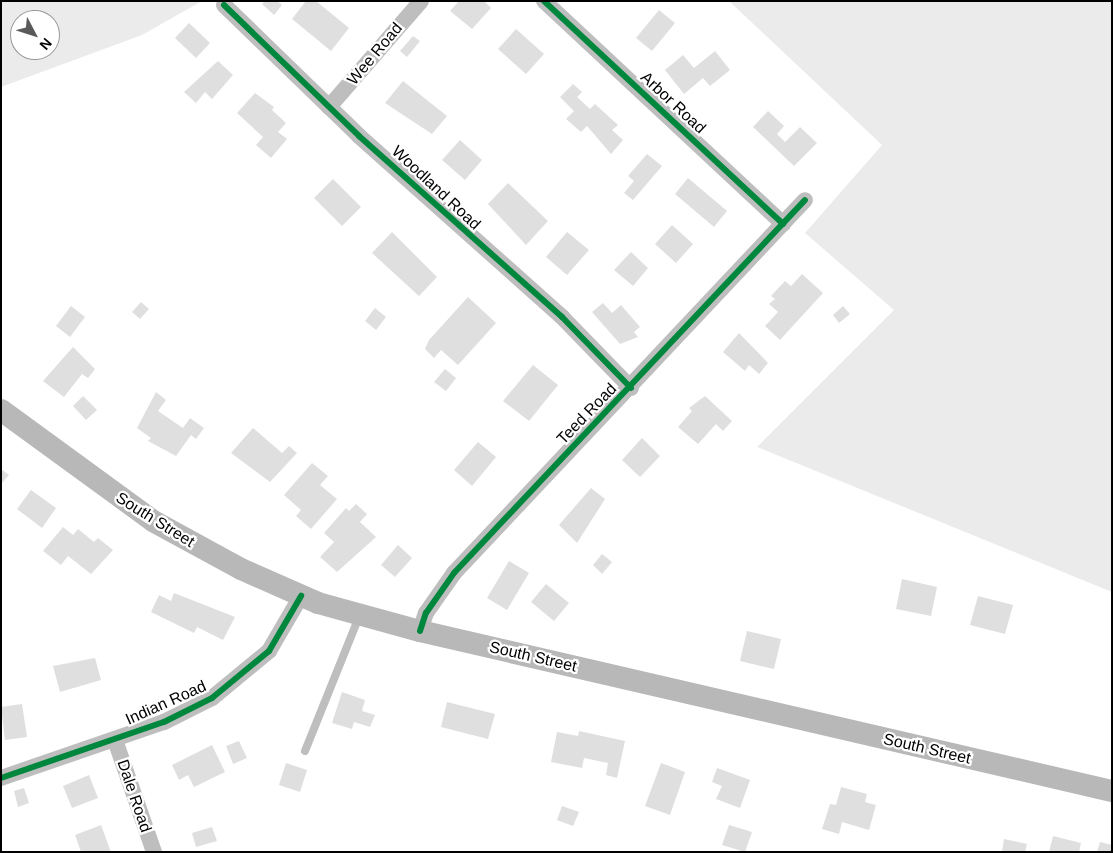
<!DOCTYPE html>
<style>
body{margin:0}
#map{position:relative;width:1113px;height:853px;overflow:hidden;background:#fff;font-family:Arial,sans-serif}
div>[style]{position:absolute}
.green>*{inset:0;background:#ebebeb}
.building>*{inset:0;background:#dfdfdf}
.lane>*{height:8px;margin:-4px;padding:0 4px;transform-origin:4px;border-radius:4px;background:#bebebe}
.street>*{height:16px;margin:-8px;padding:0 8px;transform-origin:8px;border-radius:8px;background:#bebebe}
.secondary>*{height:22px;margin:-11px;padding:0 11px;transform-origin:11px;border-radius:11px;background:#b8b8b8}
.cycleway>*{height:6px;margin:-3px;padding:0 3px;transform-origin:3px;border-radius:3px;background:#00873e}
span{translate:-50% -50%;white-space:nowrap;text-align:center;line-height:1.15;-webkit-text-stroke:4.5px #fff;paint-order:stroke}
.street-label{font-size:16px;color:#000}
.frame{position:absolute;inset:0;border:2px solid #000;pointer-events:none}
.north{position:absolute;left:10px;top:10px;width:50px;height:50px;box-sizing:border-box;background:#fff;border:1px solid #999;border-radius:50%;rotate:130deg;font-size:14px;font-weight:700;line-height:20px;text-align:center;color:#000}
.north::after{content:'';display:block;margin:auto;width:18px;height:22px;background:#595959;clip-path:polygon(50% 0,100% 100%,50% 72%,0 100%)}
</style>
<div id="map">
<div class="green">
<div style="clip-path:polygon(evenodd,1px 1px,202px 1px,142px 35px,1px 87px,1px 1px,20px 20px,50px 20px,50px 50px,20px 50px,20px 20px)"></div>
<div style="clip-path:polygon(729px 1px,1112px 1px,1112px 592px,757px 447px,894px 310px,805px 233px,882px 145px)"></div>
</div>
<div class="building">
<div style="clip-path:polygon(265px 1px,277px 1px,282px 5px,274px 15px,262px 4px)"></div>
<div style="clip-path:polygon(306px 1px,316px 1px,349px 28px,331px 51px,292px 19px)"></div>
<div style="clip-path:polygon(459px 1px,484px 1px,491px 8px,472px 29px,450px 11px)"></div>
<div style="clip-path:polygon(659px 10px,675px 23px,652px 51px,636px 38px)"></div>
<div style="clip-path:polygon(189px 23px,210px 43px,196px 58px,175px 38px)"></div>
<div style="clip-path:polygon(516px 29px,544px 54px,526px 74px,498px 49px)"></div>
<div style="clip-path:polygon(413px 36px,420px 41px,407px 57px,400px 51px)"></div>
<div style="clip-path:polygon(715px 51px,730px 70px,710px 86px,703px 78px,684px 94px,665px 70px,683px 55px,694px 68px)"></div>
<div style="clip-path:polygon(218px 61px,233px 75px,212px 99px,205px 92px,196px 103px,184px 92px)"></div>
<div style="clip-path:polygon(403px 81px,447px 116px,432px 134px,385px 103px)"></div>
<div style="clip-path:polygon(573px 84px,582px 92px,577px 97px,590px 109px,595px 104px,618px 125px,612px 130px,623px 140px,611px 154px,587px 126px,581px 132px,566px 119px,574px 111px,560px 97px)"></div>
<div style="clip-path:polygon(255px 93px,274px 107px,272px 110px,286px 123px,278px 132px,287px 139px,271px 158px,256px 145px,263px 137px,237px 113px)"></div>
<div style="clip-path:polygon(768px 111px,784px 126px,777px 134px,785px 142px,800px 127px,817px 143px,794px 166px,753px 127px)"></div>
<div style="clip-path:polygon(460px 140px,482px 160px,465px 180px,442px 160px)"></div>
<div style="clip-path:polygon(647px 154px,662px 166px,633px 200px,624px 193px,634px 181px,628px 176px)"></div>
<div style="clip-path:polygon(688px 178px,727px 211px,714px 227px,675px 194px)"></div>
<div style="clip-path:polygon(333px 179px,361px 207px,342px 226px,314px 198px)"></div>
<div style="clip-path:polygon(508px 183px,548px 221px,526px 245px,488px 204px)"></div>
<div style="clip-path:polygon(672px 225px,693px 244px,676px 263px,655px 244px)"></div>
<div style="clip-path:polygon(392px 232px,437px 277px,419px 296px,372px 253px)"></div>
<div style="clip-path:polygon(567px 232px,589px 250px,567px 275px,546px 257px)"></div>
<div style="clip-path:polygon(631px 252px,648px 268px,633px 286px,614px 270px)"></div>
<div style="clip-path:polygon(802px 274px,823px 293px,780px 340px,765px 326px,778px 312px,769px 304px,775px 299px,771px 296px,785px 281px,791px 286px)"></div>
<div style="clip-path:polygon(468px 297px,496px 323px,458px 365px,441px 350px,434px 358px,425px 349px,429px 340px)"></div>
<div style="clip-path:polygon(141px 302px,149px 309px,140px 319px,132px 312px)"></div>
<div style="clip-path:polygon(603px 303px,612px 313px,621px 305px,640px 327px,634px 332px,638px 337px,620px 344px,592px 312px)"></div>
<div style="clip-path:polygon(71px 306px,85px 317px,70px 337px,56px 326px)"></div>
<div style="clip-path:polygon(843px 306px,850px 314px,839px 323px,833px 315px)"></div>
<div style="clip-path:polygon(375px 308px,386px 317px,376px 330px,365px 321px)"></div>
<div style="clip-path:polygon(739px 333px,768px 363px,759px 374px,749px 365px,745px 371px,723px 352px)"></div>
<div style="clip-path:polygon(73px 347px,95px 369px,88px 378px,82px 374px,64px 397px,43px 381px)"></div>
<div style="clip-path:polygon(533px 365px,558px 385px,529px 421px,503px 401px)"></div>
<div style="clip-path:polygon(445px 369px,456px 378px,446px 391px,434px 382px)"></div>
<div style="clip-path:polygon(156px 392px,166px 400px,158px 411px,183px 428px,190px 418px,204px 428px,196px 439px,191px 435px,176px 456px,148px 441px,151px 438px,137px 428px)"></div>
<div style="clip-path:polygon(83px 396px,97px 410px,86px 420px,73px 406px)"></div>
<div style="clip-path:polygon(705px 396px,732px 421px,723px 431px,716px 424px,698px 444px,678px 427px,692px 411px,689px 408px)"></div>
<div style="clip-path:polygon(253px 428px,282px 453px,289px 446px,297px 453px,270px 482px,231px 453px)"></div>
<div style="clip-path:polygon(642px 438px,660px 456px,640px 477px,622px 460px)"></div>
<div style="clip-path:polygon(478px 442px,496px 457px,472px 486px,454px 470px)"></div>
<div style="clip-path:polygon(312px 463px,328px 476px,320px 485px,337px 499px,311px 529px,296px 516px,301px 510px,284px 495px)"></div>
<div style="clip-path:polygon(1px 469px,9px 475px,1px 484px)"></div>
<div style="clip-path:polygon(591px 488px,605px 499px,577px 543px,559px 525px)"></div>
<div style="clip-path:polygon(31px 490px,56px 508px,42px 528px,17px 509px)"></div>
<div style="clip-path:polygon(356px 504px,367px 514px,360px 522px,376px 537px,337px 572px,320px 557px,334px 542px,324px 533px,346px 508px,349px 511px)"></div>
<div style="clip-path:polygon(63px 527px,73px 535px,78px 529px,94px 542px,98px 538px,113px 550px,91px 574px,68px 556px,61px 565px,43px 551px)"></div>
<div style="clip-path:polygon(398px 545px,412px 558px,395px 577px,381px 565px)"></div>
<div style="clip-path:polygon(602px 554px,612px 562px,602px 574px,593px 565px)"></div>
<div style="clip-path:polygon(509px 561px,529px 573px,507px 610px,487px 598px)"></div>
<div style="clip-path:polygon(902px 579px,937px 587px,931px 616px,896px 609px)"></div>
<div style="clip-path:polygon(546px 584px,569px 603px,554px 621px,531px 602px)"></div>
<div style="clip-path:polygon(174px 593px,235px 617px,223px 640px,197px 627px,194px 633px,151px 612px,159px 595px,171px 601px)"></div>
<div style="clip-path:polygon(978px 596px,1013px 605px,1005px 634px,970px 625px)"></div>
<div style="clip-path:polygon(747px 631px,781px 639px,774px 669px,740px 661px)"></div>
<div style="clip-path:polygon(95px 658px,101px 680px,60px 692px,53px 666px)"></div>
<div style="clip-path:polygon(342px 692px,365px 700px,362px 711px,375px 715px,370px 727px,354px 722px,352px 729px,332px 723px)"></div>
<div style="clip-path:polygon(447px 702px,495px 714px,488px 739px,441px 727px)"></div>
<div style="clip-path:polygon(22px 704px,27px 737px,5px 740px,1px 707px)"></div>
<div style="clip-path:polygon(579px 731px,625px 741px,617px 778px,606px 775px,608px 763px,584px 758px,582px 768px,551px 762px,557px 732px,578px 736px)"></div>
<div style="clip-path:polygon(239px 741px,247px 758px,233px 764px,226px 746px)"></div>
<div style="clip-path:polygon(212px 745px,225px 772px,194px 787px,188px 775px,179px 780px,172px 765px)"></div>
<div style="clip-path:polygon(286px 763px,307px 770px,300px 792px,279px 785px)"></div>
<div style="clip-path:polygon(661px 763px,685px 772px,670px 815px,645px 806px)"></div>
<div style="clip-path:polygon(717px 768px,750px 780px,740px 808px,716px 799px,722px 786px,712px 782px)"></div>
<div style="clip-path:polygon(89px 775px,98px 798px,72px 808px,63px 786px)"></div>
<div style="clip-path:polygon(841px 787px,867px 794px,865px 802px,876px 805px,869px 830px,842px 822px,839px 834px,822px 829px,830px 804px,836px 805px)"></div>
<div style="clip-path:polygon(24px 788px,29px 803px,18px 807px,14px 791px)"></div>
<div style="clip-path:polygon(562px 806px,579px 812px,573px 826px,557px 820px)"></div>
<div style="clip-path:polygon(101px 825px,111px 852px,81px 852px,75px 835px)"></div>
<div style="clip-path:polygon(729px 825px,752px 832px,745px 852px,722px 845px)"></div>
<div style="clip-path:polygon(212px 827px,217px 841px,196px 847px,192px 833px)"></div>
<div style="clip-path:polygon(1053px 836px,1081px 843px,1079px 852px,1049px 852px)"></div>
<div style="clip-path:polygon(1004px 839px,1027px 844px,1025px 852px,1002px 852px)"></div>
<div style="clip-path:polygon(1100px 842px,1112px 845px,1112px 852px,1097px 852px)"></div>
</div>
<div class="lane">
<div style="left:305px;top:751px;width:144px;rotate:-68.1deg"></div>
</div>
<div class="street">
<div style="left:544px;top:1px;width:327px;rotate:43deg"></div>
<div style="left:224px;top:5px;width:188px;rotate:44.1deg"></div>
<div style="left:359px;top:136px;width:272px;rotate:41.7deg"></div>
<div style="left:562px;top:317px;width:99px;rotate:45.8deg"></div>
<div style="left:329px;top:107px;width:140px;rotate:-49deg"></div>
<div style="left:420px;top:631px;width:19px;rotate:-72deg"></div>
<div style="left:426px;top:613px;width:49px;rotate:-55deg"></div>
<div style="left:454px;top:573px;width:512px;rotate:-46.74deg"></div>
<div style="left:115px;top:740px;width:119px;rotate:70.8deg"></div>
<div style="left:1px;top:778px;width:172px;rotate:-19deg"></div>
<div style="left:164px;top:722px;width:54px;rotate:-26.6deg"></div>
<div style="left:212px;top:698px;width:74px;rotate:-39.5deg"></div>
<div style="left:269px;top:651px;width:64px;rotate:-59.8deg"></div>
</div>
<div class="secondary">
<div style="left:1px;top:410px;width:188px;rotate:36.1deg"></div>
<div style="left:153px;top:521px;width:100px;rotate:28.6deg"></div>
<div style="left:241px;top:569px;width:84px;rotate:23.8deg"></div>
<div style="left:318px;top:603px;width:106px;rotate:15.4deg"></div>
<div style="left:420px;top:631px;width:710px;rotate:13.02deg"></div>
</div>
<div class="cycleway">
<div style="left:544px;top:1px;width:327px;rotate:43deg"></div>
<div style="left:224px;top:5px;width:188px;rotate:44.1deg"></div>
<div style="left:359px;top:136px;width:272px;rotate:41.7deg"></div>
<div style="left:562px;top:317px;width:99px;rotate:45.8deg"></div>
<div style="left:420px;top:631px;width:19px;rotate:-72deg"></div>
<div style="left:426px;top:613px;width:49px;rotate:-55deg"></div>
<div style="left:454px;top:573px;width:512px;rotate:-46.74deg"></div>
<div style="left:1px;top:778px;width:172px;rotate:-19deg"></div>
<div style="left:164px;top:722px;width:54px;rotate:-26.6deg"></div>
<div style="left:212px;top:698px;width:74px;rotate:-39.5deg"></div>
<div style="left:269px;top:651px;width:64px;rotate:-59.8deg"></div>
</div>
<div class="street-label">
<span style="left:375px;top:54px;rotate:-50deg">Wee Road</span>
<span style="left:673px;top:103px;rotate:43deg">Arbor Road</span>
<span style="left:436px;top:188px;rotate:43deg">Woodland Road</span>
<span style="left:587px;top:414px;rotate:-46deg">Teed Road</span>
<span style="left:155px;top:520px;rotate:32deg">South Street</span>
<span style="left:533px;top:657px;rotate:13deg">South Street</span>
<span style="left:166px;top:703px;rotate:-24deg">Indian Road</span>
<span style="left:927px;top:749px;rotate:13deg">South Street</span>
<span style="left:134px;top:796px;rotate:71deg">Dale Road</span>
</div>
<div class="frame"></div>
<div class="north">N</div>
</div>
